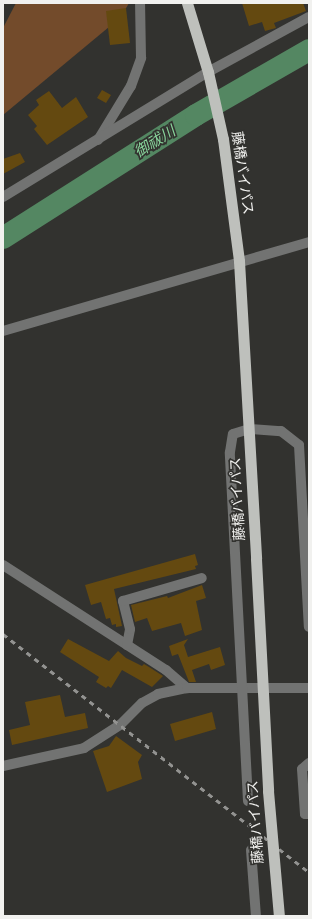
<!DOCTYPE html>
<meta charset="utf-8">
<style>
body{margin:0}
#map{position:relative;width:312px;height:919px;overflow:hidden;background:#32322f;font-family:"Source Sans 3","Noto Sans JP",sans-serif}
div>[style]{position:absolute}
.green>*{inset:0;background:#734b2b}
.river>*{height:22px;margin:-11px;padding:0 11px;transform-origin:11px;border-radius:11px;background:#548762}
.building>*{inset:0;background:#644910}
.minor>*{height:10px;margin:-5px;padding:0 5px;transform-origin:5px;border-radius:5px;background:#727372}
.tertiary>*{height:10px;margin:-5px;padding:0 5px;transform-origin:5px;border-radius:5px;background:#727372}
.trunk>*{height:11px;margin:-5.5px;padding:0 5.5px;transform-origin:5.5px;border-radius:5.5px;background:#bec0bc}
.rail>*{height:3px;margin-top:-1.5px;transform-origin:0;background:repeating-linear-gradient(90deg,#939391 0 5px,transparent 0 10px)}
.trunk-bridge>*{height:11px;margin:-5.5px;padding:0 5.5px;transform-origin:5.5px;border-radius:5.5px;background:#bec0bc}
span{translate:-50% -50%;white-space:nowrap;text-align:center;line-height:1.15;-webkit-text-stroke:3.5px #32322f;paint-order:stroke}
.street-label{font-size:14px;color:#f1f1ef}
.water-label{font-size:15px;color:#89d59c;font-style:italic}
.frame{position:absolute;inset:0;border:4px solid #f1f1ef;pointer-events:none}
</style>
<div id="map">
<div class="green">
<div style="clip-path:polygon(16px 3px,129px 3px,121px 17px,3px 115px,3px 28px)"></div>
</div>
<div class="river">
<div style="left:3px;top:238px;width:229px;rotate:-32.5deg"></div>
<div style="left:196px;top:115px;width:130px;rotate:-29.9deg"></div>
</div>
<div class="building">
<div style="clip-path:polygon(242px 3px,303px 3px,306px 11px,274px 23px,276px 28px,265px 31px,262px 22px,249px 26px)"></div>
<div style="clip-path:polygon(126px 8px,130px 43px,110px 45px,106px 11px)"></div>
<div style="clip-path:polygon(102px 90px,111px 95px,106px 103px,97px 98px)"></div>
<div style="clip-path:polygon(49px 91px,62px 108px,76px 97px,88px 117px,47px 145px,34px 129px,37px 126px,28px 115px,39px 105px,36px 100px)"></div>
<div style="clip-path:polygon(20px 153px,25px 162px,3px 174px,3px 159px)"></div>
<div style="clip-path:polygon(195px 554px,198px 565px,195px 566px,196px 569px,114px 589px,122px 626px,116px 627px,116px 624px,112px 625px,110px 618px,106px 619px,101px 602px,91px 605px,85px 585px)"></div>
<div style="clip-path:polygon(202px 585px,206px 598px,196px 601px,202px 630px,185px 636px,181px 623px,152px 631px,147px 618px,135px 622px,131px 605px,167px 596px,168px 598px)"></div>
<div style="clip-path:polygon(68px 639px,109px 661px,118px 651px,126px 658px,142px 666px,144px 664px,149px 667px,163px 676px,152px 687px,122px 670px,111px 688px,108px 686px,106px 688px,96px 682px,99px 677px,60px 652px)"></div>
<div style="clip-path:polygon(188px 639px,184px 645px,188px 657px,220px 647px,225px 665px,211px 670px,209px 664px,192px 670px,196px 682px,189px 682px,178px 654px,172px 656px,169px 646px)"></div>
<div style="clip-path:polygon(60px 695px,65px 717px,85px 713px,88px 728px,12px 745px,9px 730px,30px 725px,25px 702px)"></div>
<div style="clip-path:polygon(212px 712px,216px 729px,175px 741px,170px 724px)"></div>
<div style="clip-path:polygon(116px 736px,142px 755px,138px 762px,142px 779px,107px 792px,93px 751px,109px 746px)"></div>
</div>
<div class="minor">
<div style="left:98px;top:140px;width:63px;rotate:-58.6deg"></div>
<div style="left:131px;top:86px;width:30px;rotate:-70deg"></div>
<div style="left:141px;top:58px;width:55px;rotate:-91deg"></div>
<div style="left:3px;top:197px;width:240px;rotate:-31.4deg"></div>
<div style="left:208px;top:72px;width:115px;rotate:-28.6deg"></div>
<div style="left:3px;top:565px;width:194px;rotate:32.8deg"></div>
<div style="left:166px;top:670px;width:28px;rotate:41deg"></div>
<div style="left:127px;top:645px;width:16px;rotate:-79deg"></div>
<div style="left:130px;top:629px;width:29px;rotate:-104deg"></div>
<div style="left:123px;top:601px;width:82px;rotate:-16.2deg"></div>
<div style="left:309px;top:763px;width:9px;rotate:139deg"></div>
<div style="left:302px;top:769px;width:45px;rotate:86.2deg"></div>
<div style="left:305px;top:814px;width:4px"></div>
<div style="left:3px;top:766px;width:83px;rotate:-12.5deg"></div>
<div style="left:84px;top:748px;width:43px;rotate:-32.6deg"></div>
<div style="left:120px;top:725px;width:31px;rotate:-45deg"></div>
<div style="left:142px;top:703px;width:18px;rotate:-29deg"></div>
<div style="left:158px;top:694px;width:30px;rotate:-12deg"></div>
<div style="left:187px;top:688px;width:122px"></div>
<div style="left:248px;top:801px;width:349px;rotate:-93deg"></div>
<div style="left:230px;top:452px;width:18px;rotate:-81deg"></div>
<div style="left:233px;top:434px;width:17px;rotate:-17deg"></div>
<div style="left:249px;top:429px;width:32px;rotate:4deg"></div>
<div style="left:281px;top:431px;width:23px;rotate:38deg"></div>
<div style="left:299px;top:445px;width:182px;rotate:86.9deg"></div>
<div style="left:251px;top:850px;width:66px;rotate:85.7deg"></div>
</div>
<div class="tertiary">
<div style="left:3px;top:331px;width:319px;rotate:-16.2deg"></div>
</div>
<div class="trunk">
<div style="left:187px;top:3px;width:72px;rotate:73.1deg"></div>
<div style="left:208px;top:72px;width:69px;rotate:77.4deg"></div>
<div style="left:223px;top:139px;width:123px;rotate:82.5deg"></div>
<div style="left:239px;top:261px;width:298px;rotate:86.7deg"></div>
</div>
<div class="rail">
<div style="left:3px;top:634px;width:388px;rotate:37.9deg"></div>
</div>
<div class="trunk-bridge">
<div style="left:256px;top:559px;width:232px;rotate:87deg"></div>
<div style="left:268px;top:791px;width:125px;rotate:85deg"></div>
</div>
<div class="street-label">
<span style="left:242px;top:173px;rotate:82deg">藤橋バイパス</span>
<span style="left:238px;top:499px;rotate:-93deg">藤橋バイパス</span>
<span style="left:256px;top:822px;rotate:-94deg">藤橋バイパス</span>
</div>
<div class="water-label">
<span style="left:155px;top:142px;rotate:-32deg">御祓川</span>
</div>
<div class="frame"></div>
</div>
